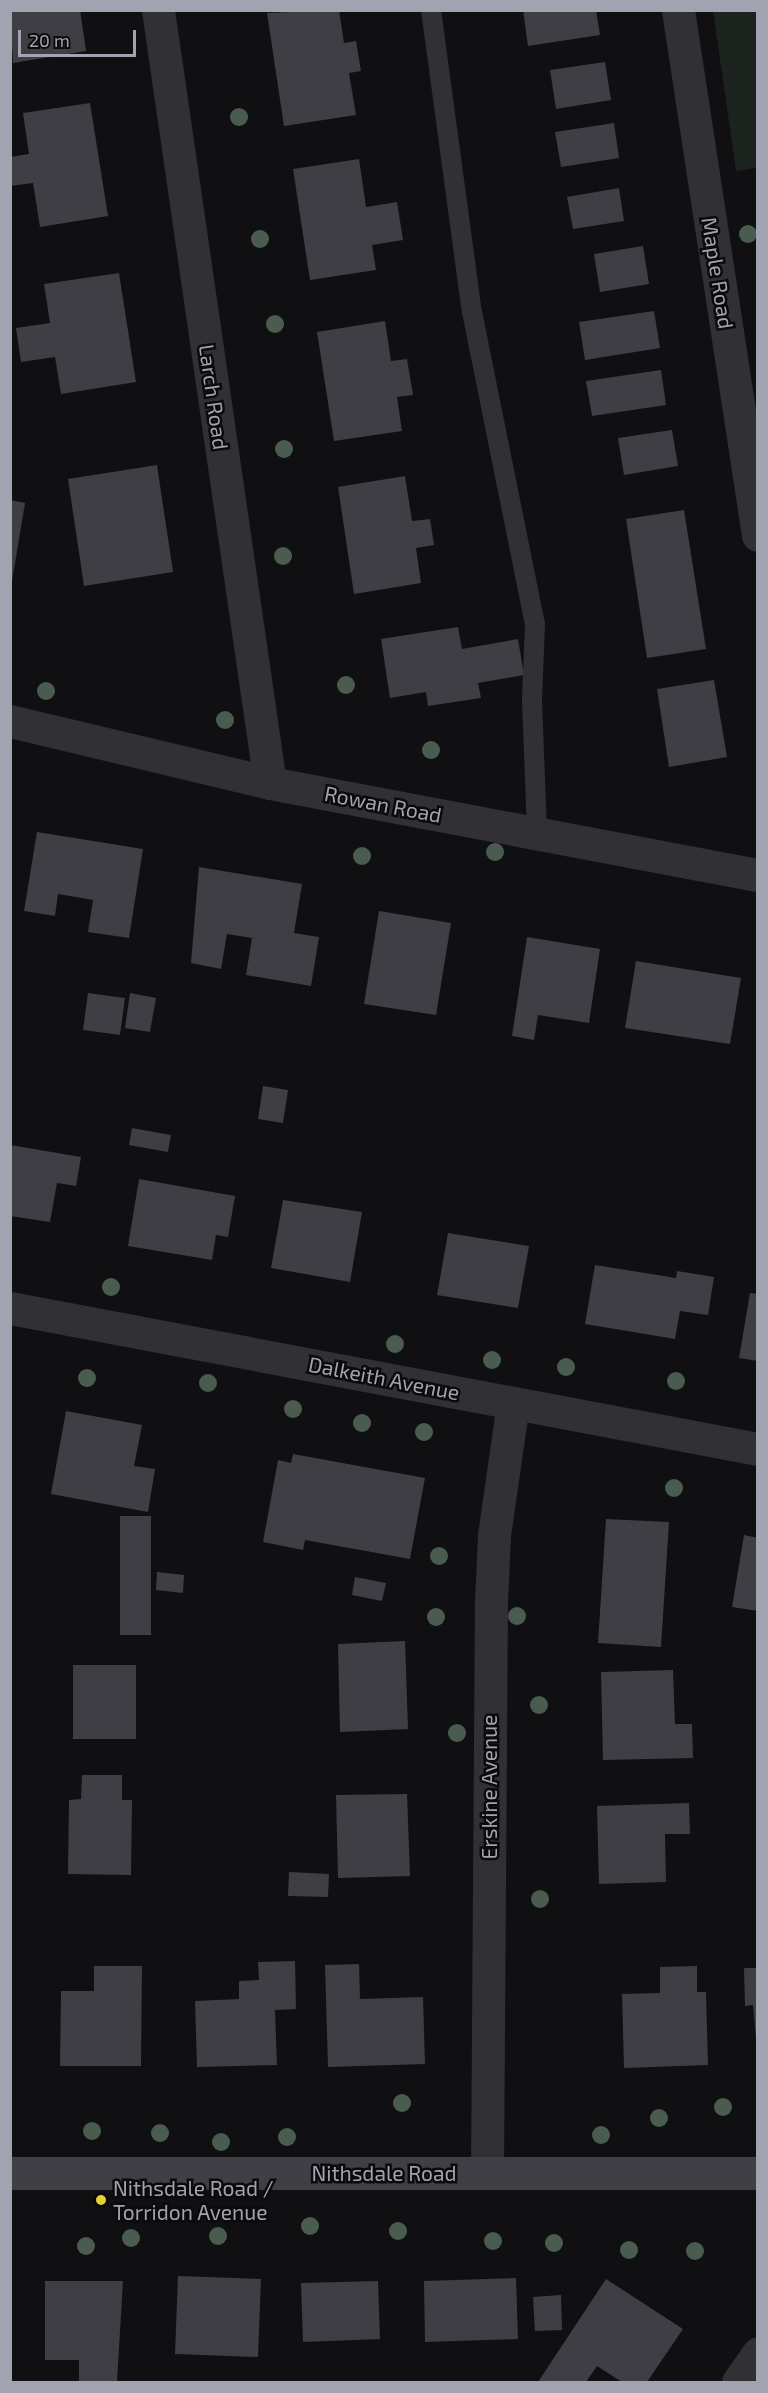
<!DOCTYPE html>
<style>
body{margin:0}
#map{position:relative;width:768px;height:2393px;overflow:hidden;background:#100f11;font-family:"Exo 2",sans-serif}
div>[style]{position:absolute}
.green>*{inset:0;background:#1c231e}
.building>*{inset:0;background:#3f3e44}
.lane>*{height:20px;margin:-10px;padding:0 10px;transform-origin:10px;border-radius:10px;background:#313135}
.street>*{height:33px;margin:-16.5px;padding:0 16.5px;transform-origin:16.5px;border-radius:16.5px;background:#313135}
.secondary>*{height:33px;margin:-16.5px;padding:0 16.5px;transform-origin:16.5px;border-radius:16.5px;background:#3f3f45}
.trees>*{width:18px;height:18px;margin:-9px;border-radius:50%;background:#4a5c4f}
.dots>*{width:16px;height:16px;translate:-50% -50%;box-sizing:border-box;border:3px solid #0b0b0c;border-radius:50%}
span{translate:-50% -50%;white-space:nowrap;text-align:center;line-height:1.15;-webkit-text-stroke:5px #0b0b0c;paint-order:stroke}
.street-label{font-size:21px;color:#a1a3b1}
.poi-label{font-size:21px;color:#a1a3b1}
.left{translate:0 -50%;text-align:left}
.frame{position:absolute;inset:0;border:12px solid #a1a3b1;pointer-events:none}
.scale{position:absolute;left:18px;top:30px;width:118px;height:27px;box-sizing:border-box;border:3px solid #a1a3b1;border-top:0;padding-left:8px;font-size:18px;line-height:21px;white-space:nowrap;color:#a1a3b1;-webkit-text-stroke:4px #0b0b0c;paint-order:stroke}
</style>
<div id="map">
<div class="green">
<div style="clip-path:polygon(713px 11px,757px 11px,757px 168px,736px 171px)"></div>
</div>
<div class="building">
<div style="clip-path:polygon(10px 10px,80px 10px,86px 51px,13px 63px)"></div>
<div style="clip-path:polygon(339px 10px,344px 43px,356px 41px,361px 71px,349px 73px,356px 115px,284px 126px,267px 13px)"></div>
<div style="clip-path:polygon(523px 10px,596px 10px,600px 35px,528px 46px)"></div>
<div style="clip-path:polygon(605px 62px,611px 100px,556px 109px,550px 70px)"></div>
<div style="clip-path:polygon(90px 103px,108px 216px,40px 227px,33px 183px,10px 186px,10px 157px,29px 154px,23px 113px)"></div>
<div style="clip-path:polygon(614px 123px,619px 158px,561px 167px,555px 132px)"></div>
<div style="clip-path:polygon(359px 159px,366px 207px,397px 202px,403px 240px,372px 245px,376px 270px,310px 280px,293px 169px)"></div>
<div style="clip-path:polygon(619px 188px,624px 221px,573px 229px,567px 197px)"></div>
<div style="clip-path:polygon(643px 246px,649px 284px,600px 292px,594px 254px)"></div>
<div style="clip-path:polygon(119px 273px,136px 382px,61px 394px,55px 357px,21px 362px,16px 328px,50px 323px,44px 284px)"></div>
<div style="clip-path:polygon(654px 311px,660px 348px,585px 360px,579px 322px)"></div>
<div style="clip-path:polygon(385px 321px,391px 361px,407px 359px,413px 395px,397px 397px,402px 431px,334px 441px,317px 332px)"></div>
<div style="clip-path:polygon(661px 370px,666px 405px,592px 416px,586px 381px)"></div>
<div style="clip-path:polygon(672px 430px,678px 466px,624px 475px,618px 438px)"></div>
<div style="clip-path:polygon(157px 465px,173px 572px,84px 586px,68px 479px)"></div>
<div style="clip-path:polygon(405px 476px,412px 521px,430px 519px,434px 545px,416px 548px,421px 583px,354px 594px,338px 487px)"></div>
<div style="clip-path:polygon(10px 500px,25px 503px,12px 581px,10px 581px)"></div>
<div style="clip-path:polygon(684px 510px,706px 649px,647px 658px,626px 519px)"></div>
<div style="clip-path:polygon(458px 627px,462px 649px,518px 639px,524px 675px,478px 683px,481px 698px,428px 706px,426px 692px,390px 698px,381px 639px)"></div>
<div style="clip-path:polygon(714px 680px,727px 757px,669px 767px,657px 689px)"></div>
<div style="clip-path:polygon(37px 832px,143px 849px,129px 938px,88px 932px,93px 900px,58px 894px,55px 916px,24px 911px)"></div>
<div style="clip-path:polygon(199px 867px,302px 884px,294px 933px,319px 937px,311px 986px,246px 975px,252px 938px,227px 934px,221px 969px,191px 963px)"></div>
<div style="clip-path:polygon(379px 911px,451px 923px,436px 1015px,364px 1004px)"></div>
<div style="clip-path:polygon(527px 937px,600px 949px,589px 1023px,538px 1015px,534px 1040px,512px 1036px)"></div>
<div style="clip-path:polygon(636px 961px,741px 978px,730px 1044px,625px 1028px)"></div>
<div style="clip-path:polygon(88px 993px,125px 998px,120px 1035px,83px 1030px)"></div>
<div style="clip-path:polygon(130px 993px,156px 998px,150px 1032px,125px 1028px)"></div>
<div style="clip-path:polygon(263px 1086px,288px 1090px,283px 1123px,258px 1119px)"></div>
<div style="clip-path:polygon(132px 1128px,171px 1135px,168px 1152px,129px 1145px)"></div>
<div style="clip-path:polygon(10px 1145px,81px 1157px,76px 1186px,57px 1183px,50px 1222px,10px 1216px)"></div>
<div style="clip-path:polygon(139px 1179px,235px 1196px,228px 1237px,216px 1235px,212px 1260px,128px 1246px)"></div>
<div style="clip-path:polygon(283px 1200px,362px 1212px,350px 1282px,271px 1268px)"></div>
<div style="clip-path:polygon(448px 1233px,529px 1246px,518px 1308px,437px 1295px)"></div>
<div style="clip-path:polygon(595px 1265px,676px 1278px,677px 1271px,714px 1277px,708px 1315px,680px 1311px,675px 1339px,585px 1324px)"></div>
<div style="clip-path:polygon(750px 1293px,758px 1294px,758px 1361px,739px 1358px)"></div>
<div style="clip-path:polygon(66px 1411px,142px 1425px,134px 1466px,155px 1469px,148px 1512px,51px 1494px)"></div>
<div style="clip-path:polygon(293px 1454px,425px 1478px,410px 1559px,305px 1540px,303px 1550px,263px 1542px,278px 1460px,291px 1463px)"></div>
<div style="clip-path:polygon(120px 1516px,151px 1516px,151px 1635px,120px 1635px)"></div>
<div style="clip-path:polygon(606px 1519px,669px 1522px,661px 1647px,598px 1643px)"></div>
<div style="clip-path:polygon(744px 1535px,758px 1538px,758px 1611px,732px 1607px)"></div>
<div style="clip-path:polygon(157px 1572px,184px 1575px,183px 1593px,156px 1590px)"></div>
<div style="clip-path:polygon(355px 1577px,386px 1583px,382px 1601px,352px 1595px)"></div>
<div style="clip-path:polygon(405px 1641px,408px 1729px,340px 1732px,338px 1644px)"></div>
<div style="clip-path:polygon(73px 1665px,136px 1665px,136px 1739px,73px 1739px)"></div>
<div style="clip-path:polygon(673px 1670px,675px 1724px,692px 1724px,693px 1758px,603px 1760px,601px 1672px)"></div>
<div style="clip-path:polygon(82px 1775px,122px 1775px,122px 1800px,132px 1800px,131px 1875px,68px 1874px,69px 1800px,81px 1799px)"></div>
<div style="clip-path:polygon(407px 1794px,410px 1876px,338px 1878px,336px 1795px)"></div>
<div style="clip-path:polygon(689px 1803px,690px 1834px,665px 1834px,666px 1882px,599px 1884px,597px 1806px)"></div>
<div style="clip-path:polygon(289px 1872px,329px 1874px,328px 1897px,288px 1896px)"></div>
<div style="clip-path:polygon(295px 1961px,296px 2009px,275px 2010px,277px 2065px,197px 2067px,195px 2001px,239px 1999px,239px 1981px,259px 1980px,258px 1962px)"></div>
<div style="clip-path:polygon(359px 1964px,360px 1999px,423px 1997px,425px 2064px,328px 2067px,325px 1965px)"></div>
<div style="clip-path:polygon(94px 1966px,142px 1966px,141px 2066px,60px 2066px,61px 1991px,94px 1991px)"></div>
<div style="clip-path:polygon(697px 1966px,697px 1992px,706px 1992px,708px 2065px,624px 2068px,622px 1994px,660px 1993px,660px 1967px)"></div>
<div style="clip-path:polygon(744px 1968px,758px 1968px,758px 2064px,753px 2005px,745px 2006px)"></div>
<div style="clip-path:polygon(178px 2276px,261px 2279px,258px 2357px,175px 2354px)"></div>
<div style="clip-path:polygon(516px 2278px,518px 2339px,425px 2342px,424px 2281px)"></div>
<div style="clip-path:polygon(606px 2279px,683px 2329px,647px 2382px,622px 2382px,597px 2366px,586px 2382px,538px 2382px)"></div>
<div style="clip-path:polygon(45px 2281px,123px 2281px,117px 2382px,79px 2382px,79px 2360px,45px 2360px)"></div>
<div style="clip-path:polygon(378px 2281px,380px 2339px,303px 2342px,301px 2283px)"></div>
<div style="clip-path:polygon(561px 2295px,562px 2330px,535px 2331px,533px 2297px)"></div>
</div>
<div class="lane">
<div style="left:431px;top:10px;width:305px;rotate:82.3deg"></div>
<div style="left:472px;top:312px;width:319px;rotate:78.6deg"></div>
<div style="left:535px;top:625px;width:76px;rotate:92.3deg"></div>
<div style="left:532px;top:701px;width:133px;rotate:87.8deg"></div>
</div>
<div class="street">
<div style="left:158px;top:10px;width:781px;rotate:81.76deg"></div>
<div style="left:678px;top:10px;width:531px;rotate:81.34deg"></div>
<div style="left:10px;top:721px;width:267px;rotate:13.4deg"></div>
<div style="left:270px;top:783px;width:497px;rotate:10.7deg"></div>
<div style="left:10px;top:1308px;width:761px;rotate:10.68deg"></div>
<div style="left:487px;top:2173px;width:571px;rotate:-89.6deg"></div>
<div style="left:491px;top:1602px;width:67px;rotate:-87.4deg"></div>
<div style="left:494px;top:1535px;width:133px;rotate:-81.8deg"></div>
<div style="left:738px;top:2382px;width:35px;rotate:-55deg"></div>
</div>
<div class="secondary">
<div style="left:10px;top:2173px;width:748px"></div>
</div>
<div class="trees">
<div style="left:239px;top:117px"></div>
<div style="left:748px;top:234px"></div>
<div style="left:260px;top:239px"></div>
<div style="left:275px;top:324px"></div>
<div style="left:284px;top:449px"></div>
<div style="left:283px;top:556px"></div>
<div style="left:346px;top:685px"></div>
<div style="left:46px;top:691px"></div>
<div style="left:225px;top:720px"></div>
<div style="left:431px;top:750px"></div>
<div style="left:495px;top:852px"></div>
<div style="left:362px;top:856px"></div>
<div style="left:111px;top:1287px"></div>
<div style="left:395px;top:1344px"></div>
<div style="left:492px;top:1360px"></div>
<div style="left:566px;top:1367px"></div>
<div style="left:87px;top:1378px"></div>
<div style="left:676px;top:1381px"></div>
<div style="left:208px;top:1383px"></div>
<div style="left:293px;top:1409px"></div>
<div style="left:362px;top:1423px"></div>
<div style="left:424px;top:1432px"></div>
<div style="left:674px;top:1488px"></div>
<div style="left:439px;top:1556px"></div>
<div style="left:517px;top:1616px"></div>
<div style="left:436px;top:1617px"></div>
<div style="left:539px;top:1705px"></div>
<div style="left:457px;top:1733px"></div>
<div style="left:540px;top:1899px"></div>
<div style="left:402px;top:2103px"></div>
<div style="left:723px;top:2107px"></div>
<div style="left:659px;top:2118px"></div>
<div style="left:92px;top:2131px"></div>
<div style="left:160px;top:2133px"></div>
<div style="left:601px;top:2135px"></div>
<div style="left:287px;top:2137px"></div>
<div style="left:221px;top:2142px"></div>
<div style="left:310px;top:2226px"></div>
<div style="left:398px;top:2231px"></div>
<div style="left:218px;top:2236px"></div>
<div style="left:131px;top:2238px"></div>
<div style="left:493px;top:2241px"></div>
<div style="left:554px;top:2243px"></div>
<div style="left:86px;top:2246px"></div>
<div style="left:629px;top:2250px"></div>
<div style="left:695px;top:2251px"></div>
</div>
<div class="dots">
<div style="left:101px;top:2200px;background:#e7d031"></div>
</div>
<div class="street-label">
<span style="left:718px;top:273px;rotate:81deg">Maple Road</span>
<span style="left:214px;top:397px;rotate:82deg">Larch Road</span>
<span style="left:383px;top:804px;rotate:11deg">Rowan Road</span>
<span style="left:384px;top:1378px;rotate:11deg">Dalkeith Avenue</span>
<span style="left:489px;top:1787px;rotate:-90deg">Erskine Avenue</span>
<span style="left:384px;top:2173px">Nithsdale Road</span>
</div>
<div class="poi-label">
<span class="left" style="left:113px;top:2200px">Nithsdale Road /<br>Torridon Avenue</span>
</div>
<div class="frame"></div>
<div class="scale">20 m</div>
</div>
